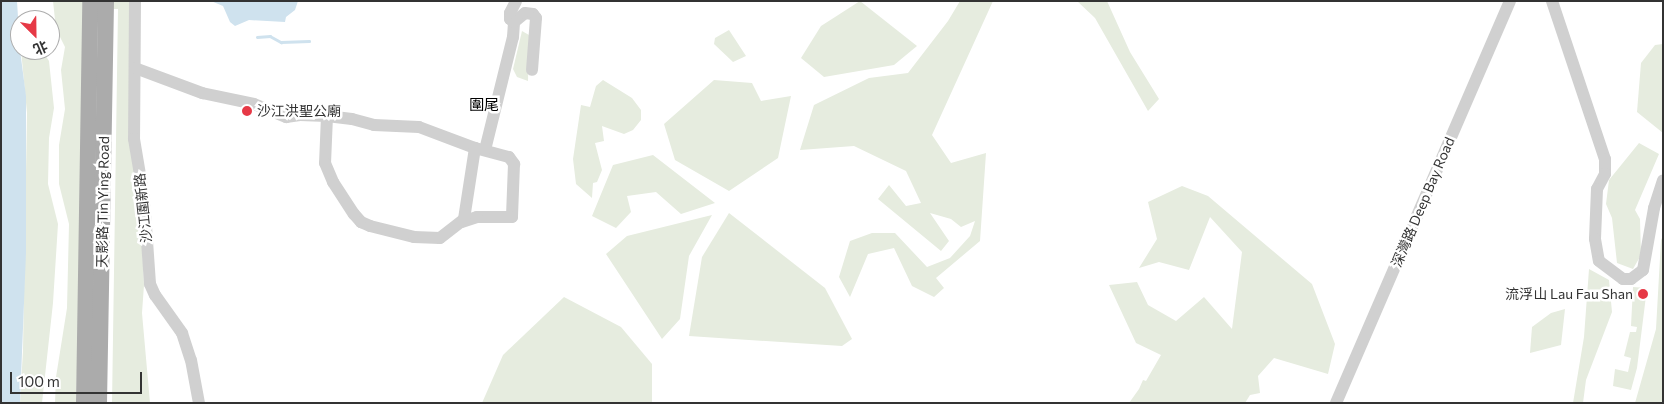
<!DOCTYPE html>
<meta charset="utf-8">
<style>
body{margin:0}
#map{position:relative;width:1664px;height:404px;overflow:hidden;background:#fff;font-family:Commissioner,"Noto Sans SC",sans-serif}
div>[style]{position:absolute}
.green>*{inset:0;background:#e6ecdf}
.water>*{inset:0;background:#cfe2ee}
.stream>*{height:2.5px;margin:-1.25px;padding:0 1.25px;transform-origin:1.25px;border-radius:1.25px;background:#cfe2ee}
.minor>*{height:12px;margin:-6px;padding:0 6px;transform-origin:6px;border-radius:6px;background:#d0d0d0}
.major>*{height:16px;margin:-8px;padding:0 8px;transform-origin:8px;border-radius:8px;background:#ababab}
.dots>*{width:14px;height:14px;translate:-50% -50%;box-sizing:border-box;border:2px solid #fff;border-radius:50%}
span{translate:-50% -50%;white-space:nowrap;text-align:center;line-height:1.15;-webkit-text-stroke:5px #fff;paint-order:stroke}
.poi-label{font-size:14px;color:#333}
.left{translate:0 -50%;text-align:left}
.right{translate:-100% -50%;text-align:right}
.street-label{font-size:14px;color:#333}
.neighbourhood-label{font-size:15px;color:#000}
.frame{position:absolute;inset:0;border:2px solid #333;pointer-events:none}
.north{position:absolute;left:10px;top:10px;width:50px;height:50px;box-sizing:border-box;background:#fff;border:1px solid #adadad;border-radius:50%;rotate:157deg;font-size:14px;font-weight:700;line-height:20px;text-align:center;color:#333}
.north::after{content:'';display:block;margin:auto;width:18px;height:22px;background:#e63946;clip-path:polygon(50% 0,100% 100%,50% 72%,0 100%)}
.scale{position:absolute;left:10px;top:372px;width:132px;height:22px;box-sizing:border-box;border:2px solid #333;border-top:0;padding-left:6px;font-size:15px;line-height:18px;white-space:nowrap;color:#333;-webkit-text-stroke:4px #fff;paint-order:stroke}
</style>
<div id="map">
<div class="green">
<div style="clip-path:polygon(53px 1px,83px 1px,82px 214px,76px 403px,55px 403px,56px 377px,67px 308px,69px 224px,59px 184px,59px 145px,65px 109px,61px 70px,65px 47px,56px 29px)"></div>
<div style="clip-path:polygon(111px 1px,131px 1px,144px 285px,142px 313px,150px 403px,112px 403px,118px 9px,111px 9px)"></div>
<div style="clip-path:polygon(860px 1px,917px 46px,894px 65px,824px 77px,801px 58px,821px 26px)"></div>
<div style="clip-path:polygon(960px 1px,993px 1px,932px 135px,951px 163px,986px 153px,980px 241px,936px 278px,944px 288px,934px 297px,912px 286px,894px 248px,868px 254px,850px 297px,839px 277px,850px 241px,872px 233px,895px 233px,927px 267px,950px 258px,970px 236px,975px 221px,961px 227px,951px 219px,930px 213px,949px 241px,941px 251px,878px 199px,889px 185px,906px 206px,921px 203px,906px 171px,854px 146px,800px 150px,814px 105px,869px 78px,908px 73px,948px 21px)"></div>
<div style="clip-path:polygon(1077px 1px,1107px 1px,1130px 52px,1159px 99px,1148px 111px,1095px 18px)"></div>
<div style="clip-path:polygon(729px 30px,746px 56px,733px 62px,714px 44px,715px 38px)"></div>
<div style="clip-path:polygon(522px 31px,529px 35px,528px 81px,517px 77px,513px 69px)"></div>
<div style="clip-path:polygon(1663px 44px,1663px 133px,1637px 112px,1641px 63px,1655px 45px)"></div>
<div style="clip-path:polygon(21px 50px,42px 50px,49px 61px,54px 108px,49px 138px,48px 184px,58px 224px,53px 303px,42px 403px,20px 403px,23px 350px,27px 113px)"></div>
<div style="clip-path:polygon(603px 80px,632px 98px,641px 110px,641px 120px,633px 130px,624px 134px,602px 126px,604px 141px,595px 143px,602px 170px,597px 182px,593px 183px,592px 198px,576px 184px,573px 159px,581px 105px,590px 107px,596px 86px)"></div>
<div style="clip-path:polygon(714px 80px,752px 83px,761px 101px,791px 96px,778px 158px,729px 191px,675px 160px,664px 124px)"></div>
<div style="clip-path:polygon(1639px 143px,1659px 154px,1635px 210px,1640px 219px,1641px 255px,1633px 269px,1617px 263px,1612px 218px,1606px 204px,1609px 180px)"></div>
<div style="clip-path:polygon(653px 155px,715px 203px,681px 214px,656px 192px,627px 196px,631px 212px,616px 228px,592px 216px,613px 165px)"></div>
<div style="clip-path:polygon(1182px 186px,1208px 196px,1312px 284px,1335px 344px,1328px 374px,1274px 358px,1258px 376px,1260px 393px,1250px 395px,1245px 403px,1129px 403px,1139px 389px,1143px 380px,1146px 381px,1161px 355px,1136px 343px,1109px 285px,1137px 282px,1148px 305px,1176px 321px,1204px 297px,1232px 329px,1242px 252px,1210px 217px,1189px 270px,1159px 262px,1139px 268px,1157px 239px,1148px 202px)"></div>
<div style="clip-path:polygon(729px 213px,825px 288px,852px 339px,842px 346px,689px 336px,702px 257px)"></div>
<div style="clip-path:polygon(712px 215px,689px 256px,680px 319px,662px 339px,606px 254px,627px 236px)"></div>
<div style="clip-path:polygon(1663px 236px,1663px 400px,1661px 403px,1635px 403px,1656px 329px,1661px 240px)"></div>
<div style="clip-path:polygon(1589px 269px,1609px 280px,1612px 312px,1586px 380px,1583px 403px,1573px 403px,1584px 337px)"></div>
<div style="clip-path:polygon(1633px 287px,1647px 288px,1637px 368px,1631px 390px,1613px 386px,1615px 369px,1628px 372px,1631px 358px,1624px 356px,1630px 332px,1636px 332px,1637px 327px,1631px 326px)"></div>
<div style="clip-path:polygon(564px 297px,621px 327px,652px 364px,652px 403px,482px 403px,503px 355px)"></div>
<div style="clip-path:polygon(1565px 309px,1561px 345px,1530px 353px,1532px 327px,1551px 313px)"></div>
</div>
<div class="water">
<div style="clip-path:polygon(1px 1px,17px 1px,20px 50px,26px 96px,26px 253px,20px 403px,1px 403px)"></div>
<div style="clip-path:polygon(211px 1px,298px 1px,295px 10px,286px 17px,285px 22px,249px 20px,235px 26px,230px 22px,223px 6px)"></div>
</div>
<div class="stream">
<div style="left:257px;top:37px;width:13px;rotate:-4deg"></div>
<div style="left:270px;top:36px;width:13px;rotate:29deg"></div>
<div style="left:281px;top:42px;width:28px;rotate:-2deg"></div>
</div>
<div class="minor">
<div style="left:135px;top:1px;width:138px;rotate:90.4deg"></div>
<div style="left:134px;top:139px;width:60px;rotate:80.4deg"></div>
<div style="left:144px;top:198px;width:86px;rotate:86deg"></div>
<div style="left:150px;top:284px;width:12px;rotate:66deg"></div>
<div style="left:155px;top:295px;width:47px;rotate:54.6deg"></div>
<div style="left:182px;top:333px;width:28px;rotate:72deg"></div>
<div style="left:191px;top:360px;width:44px;rotate:79.5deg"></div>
<div style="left:1552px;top:1px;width:167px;rotate:71.5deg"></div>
<div style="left:1605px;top:159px;width:15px;rotate:90deg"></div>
<div style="left:1605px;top:174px;width:17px;rotate:118deg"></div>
<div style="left:1597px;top:189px;width:50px;rotate:92.3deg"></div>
<div style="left:1595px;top:239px;width:22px;rotate:80deg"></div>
<div style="left:1599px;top:261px;width:30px;rotate:37deg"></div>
<div style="left:1623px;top:279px;width:8px"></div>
<div style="left:1631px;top:279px;width:15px;rotate:-37deg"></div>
<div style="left:1643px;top:270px;width:63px;rotate:-79.9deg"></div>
<div style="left:1654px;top:208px;width:29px;rotate:-72deg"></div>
<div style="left:514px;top:22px;width:14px;rotate:-39deg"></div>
<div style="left:525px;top:13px;width:8px;rotate:7deg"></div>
<div style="left:533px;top:14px;width:5px;rotate:53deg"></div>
<div style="left:536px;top:18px;width:52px;rotate:94.4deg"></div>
<div style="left:135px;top:68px;width:72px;rotate:20.5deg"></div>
<div style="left:202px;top:93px;width:53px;rotate:11.9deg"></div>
<div style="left:254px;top:104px;width:35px;rotate:22deg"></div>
<div style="left:286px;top:117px;width:14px;rotate:-8deg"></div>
<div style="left:300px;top:115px;width:27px;rotate:2deg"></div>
<div style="left:327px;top:116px;width:25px;rotate:7deg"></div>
<div style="left:352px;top:119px;width:23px;rotate:15deg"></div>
<div style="left:374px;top:125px;width:45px;rotate:2.5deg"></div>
<div style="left:419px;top:127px;width:60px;rotate:20.6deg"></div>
<div style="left:475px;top:148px;width:35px;rotate:15deg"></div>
<div style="left:509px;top:157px;width:9px;rotate:54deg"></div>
<div style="left:514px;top:164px;width:53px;rotate:92.2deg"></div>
<div style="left:512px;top:217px;width:35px;rotate:180deg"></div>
<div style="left:477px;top:217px;width:16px;rotate:162deg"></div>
<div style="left:327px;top:116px;width:47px;rotate:92.4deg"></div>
<div style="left:325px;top:163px;width:21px;rotate:67deg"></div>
<div style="left:333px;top:182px;width:38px;rotate:57deg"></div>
<div style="left:354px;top:214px;width:11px;rotate:49deg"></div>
<div style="left:361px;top:222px;width:10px;rotate:24deg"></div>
<div style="left:370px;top:226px;width:45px;rotate:14deg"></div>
<div style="left:414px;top:237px;width:26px;rotate:2deg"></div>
<div style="left:440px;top:238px;width:31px;rotate:-38deg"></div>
<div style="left:464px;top:219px;width:72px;rotate:-81.2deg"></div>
<div style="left:485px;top:150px;width:116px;rotate:-76.1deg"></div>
<div style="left:513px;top:37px;width:15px;rotate:-86deg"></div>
<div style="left:514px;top:22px;width:5px;rotate:-143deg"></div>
<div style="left:510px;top:19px;width:6px;rotate:-90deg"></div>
<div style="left:510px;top:13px;width:13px;rotate:-63deg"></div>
<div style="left:1336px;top:403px;width:438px;rotate:-66.6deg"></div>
</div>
<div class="major">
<div style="left:84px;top:403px;width:402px;rotate:-89.1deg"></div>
<div style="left:99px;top:403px;width:402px;rotate:-89deg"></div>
</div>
<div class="dots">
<div style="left:247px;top:111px;background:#e63946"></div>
<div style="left:1643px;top:294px;background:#e63946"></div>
</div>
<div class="poi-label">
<span class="left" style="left:257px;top:111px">沙江洪聖公廟</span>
<span class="right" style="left:1633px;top:294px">流浮山 Lau Fau Shan</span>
</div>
<div class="street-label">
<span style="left:103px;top:202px;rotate:-89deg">天影路 Tin Ying Road</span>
<span style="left:1423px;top:202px;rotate:-67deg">深灣路 Deep Bay Road</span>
<span style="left:143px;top:208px;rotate:-96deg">沙江圍新路</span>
</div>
<div class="neighbourhood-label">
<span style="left:484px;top:105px">圍尾</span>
</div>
<div class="frame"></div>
<div class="north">北</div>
<div class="scale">100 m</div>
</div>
